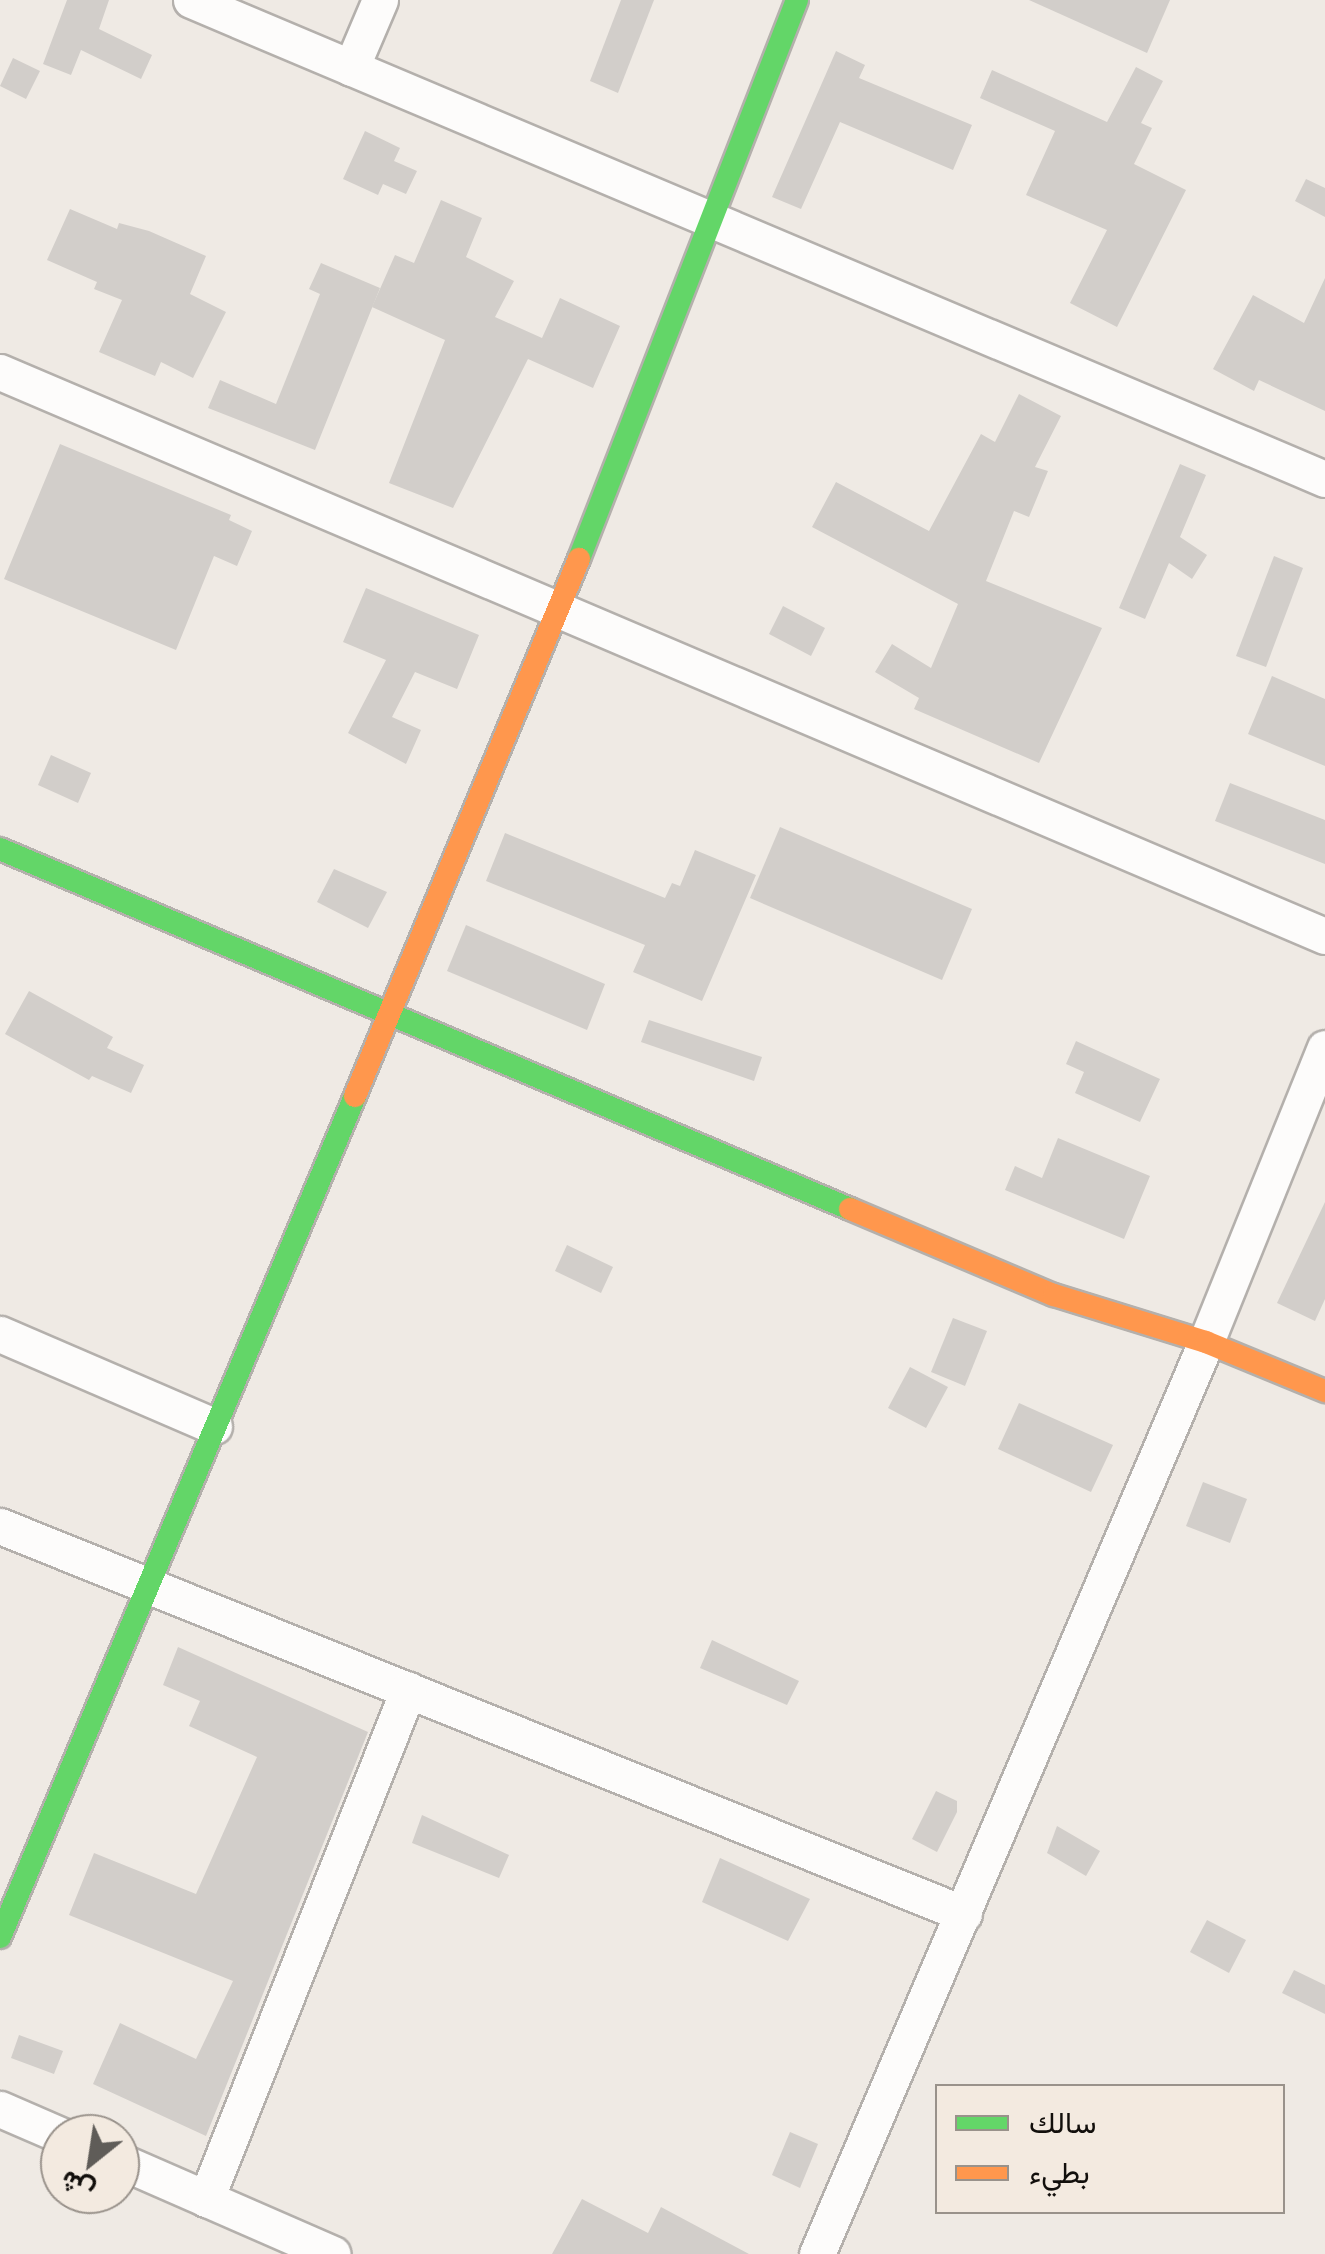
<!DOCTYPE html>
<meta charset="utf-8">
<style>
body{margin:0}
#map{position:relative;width:1325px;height:2254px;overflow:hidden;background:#efeae4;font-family:Literata,Vazirmatn,serif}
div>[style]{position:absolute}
.building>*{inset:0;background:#d2ceca}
.roads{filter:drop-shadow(2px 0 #b4b0ac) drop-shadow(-2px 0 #b4b0ac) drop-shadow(0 2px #b4b0ac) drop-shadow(0 -2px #b4b0ac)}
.street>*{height:35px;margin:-17.5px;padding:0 17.5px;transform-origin:17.5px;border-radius:17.5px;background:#fdfcfb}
.fast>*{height:22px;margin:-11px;padding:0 11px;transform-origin:11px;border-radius:11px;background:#63d668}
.slow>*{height:22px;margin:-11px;padding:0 11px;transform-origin:11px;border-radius:11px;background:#ff974d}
span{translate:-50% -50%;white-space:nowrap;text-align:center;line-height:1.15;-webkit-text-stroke:8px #f3eae0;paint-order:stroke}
.legend{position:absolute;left:935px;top:2084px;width:350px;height:130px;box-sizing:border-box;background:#f3eae0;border:2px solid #99928b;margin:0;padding:12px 18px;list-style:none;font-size:30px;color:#120f0c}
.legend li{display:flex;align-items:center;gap:20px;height:50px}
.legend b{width:50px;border:2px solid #99928b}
.north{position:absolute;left:40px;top:2114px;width:100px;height:100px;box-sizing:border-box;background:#f3eae0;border:2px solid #99928b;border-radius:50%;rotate:210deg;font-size:28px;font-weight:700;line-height:40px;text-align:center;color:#120f0c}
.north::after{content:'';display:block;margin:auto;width:35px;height:45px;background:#5f5c58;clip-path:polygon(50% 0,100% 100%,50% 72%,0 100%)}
</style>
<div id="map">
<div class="building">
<div style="clip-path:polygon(67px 0,109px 0,99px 29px,152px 55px,141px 79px,81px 50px,71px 75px,43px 64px)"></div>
<div style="clip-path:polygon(621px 0,654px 0,618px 93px,590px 81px)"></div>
<div style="clip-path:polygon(1029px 0,1170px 0,1147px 53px)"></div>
<div style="clip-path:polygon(836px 51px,865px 65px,859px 78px,972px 125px,953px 170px,840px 122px,801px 209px,772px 197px)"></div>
<div style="clip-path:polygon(13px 58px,40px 71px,26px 99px,0 86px)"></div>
<div style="clip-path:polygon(1136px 67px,1163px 81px,1141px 123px,1152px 128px,1134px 164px,1186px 190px,1117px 327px,1070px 303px,1107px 230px,1026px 195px,1055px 131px,980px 98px,992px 70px,1107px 122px)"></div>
<div style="clip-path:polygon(365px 131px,400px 148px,394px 161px,417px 171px,406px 194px,383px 184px,378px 195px,343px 179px)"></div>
<div style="clip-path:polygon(1306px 179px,1325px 188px,1325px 217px,1295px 201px)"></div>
<div style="clip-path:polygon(441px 200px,482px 218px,466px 257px,514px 281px,495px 317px,542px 338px,560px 298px,620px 326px,593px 388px,528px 359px,453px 508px,389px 483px,445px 340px,372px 307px,395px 255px,414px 263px)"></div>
<div style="clip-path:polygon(70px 209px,117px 229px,119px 223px,149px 231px,206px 256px,190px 294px,226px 312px,193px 378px,161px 362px,155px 376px,99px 352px,122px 300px,94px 289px,97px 282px,47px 260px)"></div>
<div style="clip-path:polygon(321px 263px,380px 288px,315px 450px,208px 408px,220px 380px,276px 404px,320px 294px,309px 289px)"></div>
<div style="clip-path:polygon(1325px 278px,1325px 411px,1259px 380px,1254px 391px,1213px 369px,1253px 295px,1304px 323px)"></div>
<div style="clip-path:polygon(1019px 394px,1061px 416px,1035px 467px,1048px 471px,1029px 517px,1014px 511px,986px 581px,1102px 628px,1039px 763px,914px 709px,919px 698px,875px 672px,892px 644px,931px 668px,958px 604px,812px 527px,836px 482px,929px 531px,981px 434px,995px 442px)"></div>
<div style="clip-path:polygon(60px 444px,231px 515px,229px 520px,252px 531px,237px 566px,214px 556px,176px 650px,4px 579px)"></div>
<div style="clip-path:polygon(1180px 464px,1206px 475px,1180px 537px,1207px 555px,1192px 579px,1169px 563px,1145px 619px,1119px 608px)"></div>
<div style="clip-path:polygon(1274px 556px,1303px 568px,1266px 667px,1236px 656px)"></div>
<div style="clip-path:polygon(366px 588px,479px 635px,457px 689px,415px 672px,392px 717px,421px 730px,406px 764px,348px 733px,386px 660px,343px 642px)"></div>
<div style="clip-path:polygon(783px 606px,825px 628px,811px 656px,769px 634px)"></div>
<div style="clip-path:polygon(1272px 676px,1325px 699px,1325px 766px,1248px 734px)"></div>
<div style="clip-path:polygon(51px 755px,91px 773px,78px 803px,38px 785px)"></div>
<div style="clip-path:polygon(1230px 783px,1325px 820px,1325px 864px,1215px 821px)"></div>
<div style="clip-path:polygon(780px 827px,972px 909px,942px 980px,750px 898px)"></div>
<div style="clip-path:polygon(505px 833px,665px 898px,672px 883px,680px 886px,695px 850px,756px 875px,702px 1001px,633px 972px,645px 945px,486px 881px)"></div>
<div style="clip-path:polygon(334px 869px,387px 892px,368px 928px,317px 902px)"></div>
<div style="clip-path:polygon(466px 925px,605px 984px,587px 1030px,447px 971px)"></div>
<div style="clip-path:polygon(29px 991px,113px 1037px,107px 1048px,144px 1065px,131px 1093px,92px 1076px,89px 1080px,5px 1034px)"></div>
<div style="clip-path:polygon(649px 1020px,762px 1057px,754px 1081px,641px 1042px)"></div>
<div style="clip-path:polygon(1076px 1041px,1160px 1079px,1140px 1122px,1075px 1093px,1084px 1072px,1066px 1064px)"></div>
<div style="clip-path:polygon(1058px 1138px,1150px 1176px,1124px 1239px,1005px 1190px,1015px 1166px,1042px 1178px)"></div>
<div style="clip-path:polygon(1325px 1202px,1325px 1299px,1315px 1321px,1277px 1303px)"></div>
<div style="clip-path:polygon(567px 1245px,613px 1267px,601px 1293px,555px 1271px)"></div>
<div style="clip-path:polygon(953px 1318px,987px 1331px,965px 1386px,931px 1372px)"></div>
<div style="clip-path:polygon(910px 1367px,948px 1387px,926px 1428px,888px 1408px)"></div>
<div style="clip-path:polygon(1019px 1403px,1113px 1445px,1091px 1492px,998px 1449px)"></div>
<div style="clip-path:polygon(1203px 1482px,1247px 1499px,1230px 1543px,1186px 1526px)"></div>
<div style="clip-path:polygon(712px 1640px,799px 1681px,787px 1705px,700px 1668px)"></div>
<div style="clip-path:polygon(178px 1647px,368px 1732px,206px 2136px,93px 2084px,120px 2023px,196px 2059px,233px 1981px,69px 1915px,94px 1853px,196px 1894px,257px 1757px,189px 1726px,200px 1701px,163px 1685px)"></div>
<div style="clip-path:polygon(936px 1791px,957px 1801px,957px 1812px,937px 1852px,912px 1839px)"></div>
<div style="clip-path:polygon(422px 1815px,509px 1855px,499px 1878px,412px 1843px)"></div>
<div style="clip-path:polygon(1057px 1826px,1100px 1851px,1086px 1876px,1047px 1853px)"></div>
<div style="clip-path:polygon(720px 1858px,810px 1899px,788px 1941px,702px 1902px)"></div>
<div style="clip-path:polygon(1207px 1920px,1246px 1940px,1229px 1973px,1190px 1952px)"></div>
<div style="clip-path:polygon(1294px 1970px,1325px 1985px,1325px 2014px,1282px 1993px)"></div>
<div style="clip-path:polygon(19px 2035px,63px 2051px,54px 2074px,11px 2058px)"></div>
<div style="clip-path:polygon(790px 2132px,818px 2144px,800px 2188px,772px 2175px)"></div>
<div style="clip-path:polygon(582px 2199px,648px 2233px,661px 2207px,749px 2254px,552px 2254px)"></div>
</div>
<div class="roads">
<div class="street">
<div style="left:191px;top:0;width:1231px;rotate:22.9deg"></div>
<div style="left:351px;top:68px;width:74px;rotate:-66.9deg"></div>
<div style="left:0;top:372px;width:1440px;rotate:23.06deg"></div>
<div style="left:0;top:1334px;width:233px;rotate:23.3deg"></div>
<div style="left:0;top:1526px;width:1039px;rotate:21.92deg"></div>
<div style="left:0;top:2109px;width:65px;rotate:23.4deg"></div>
<div style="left:120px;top:2161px;width:232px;rotate:23.6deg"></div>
<div style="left:206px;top:2199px;width:548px;rotate:-68.35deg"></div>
<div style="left:817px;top:2254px;width:991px;rotate:-66.9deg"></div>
<div style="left:1206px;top:1342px;width:317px;rotate:-68deg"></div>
</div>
<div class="fast">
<div style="left:579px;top:559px;width:600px;rotate:-68.7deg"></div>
<div style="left:0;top:849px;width:923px;rotate:22.95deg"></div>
<div style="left:0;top:1937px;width:913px;rotate:-67.11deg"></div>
</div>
<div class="slow">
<div style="left:355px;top:1096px;width:582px;rotate:-67.36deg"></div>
<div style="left:850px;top:1209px;width:221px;rotate:22.9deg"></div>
<div style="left:1054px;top:1295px;width:159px;rotate:17.2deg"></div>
<div style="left:1206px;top:1342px;width:129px;rotate:22.4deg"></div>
</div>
</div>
<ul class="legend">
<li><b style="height:12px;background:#63d668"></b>سالك</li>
<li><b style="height:12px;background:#ff974d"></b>بطيء</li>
</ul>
<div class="north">ش</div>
</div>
